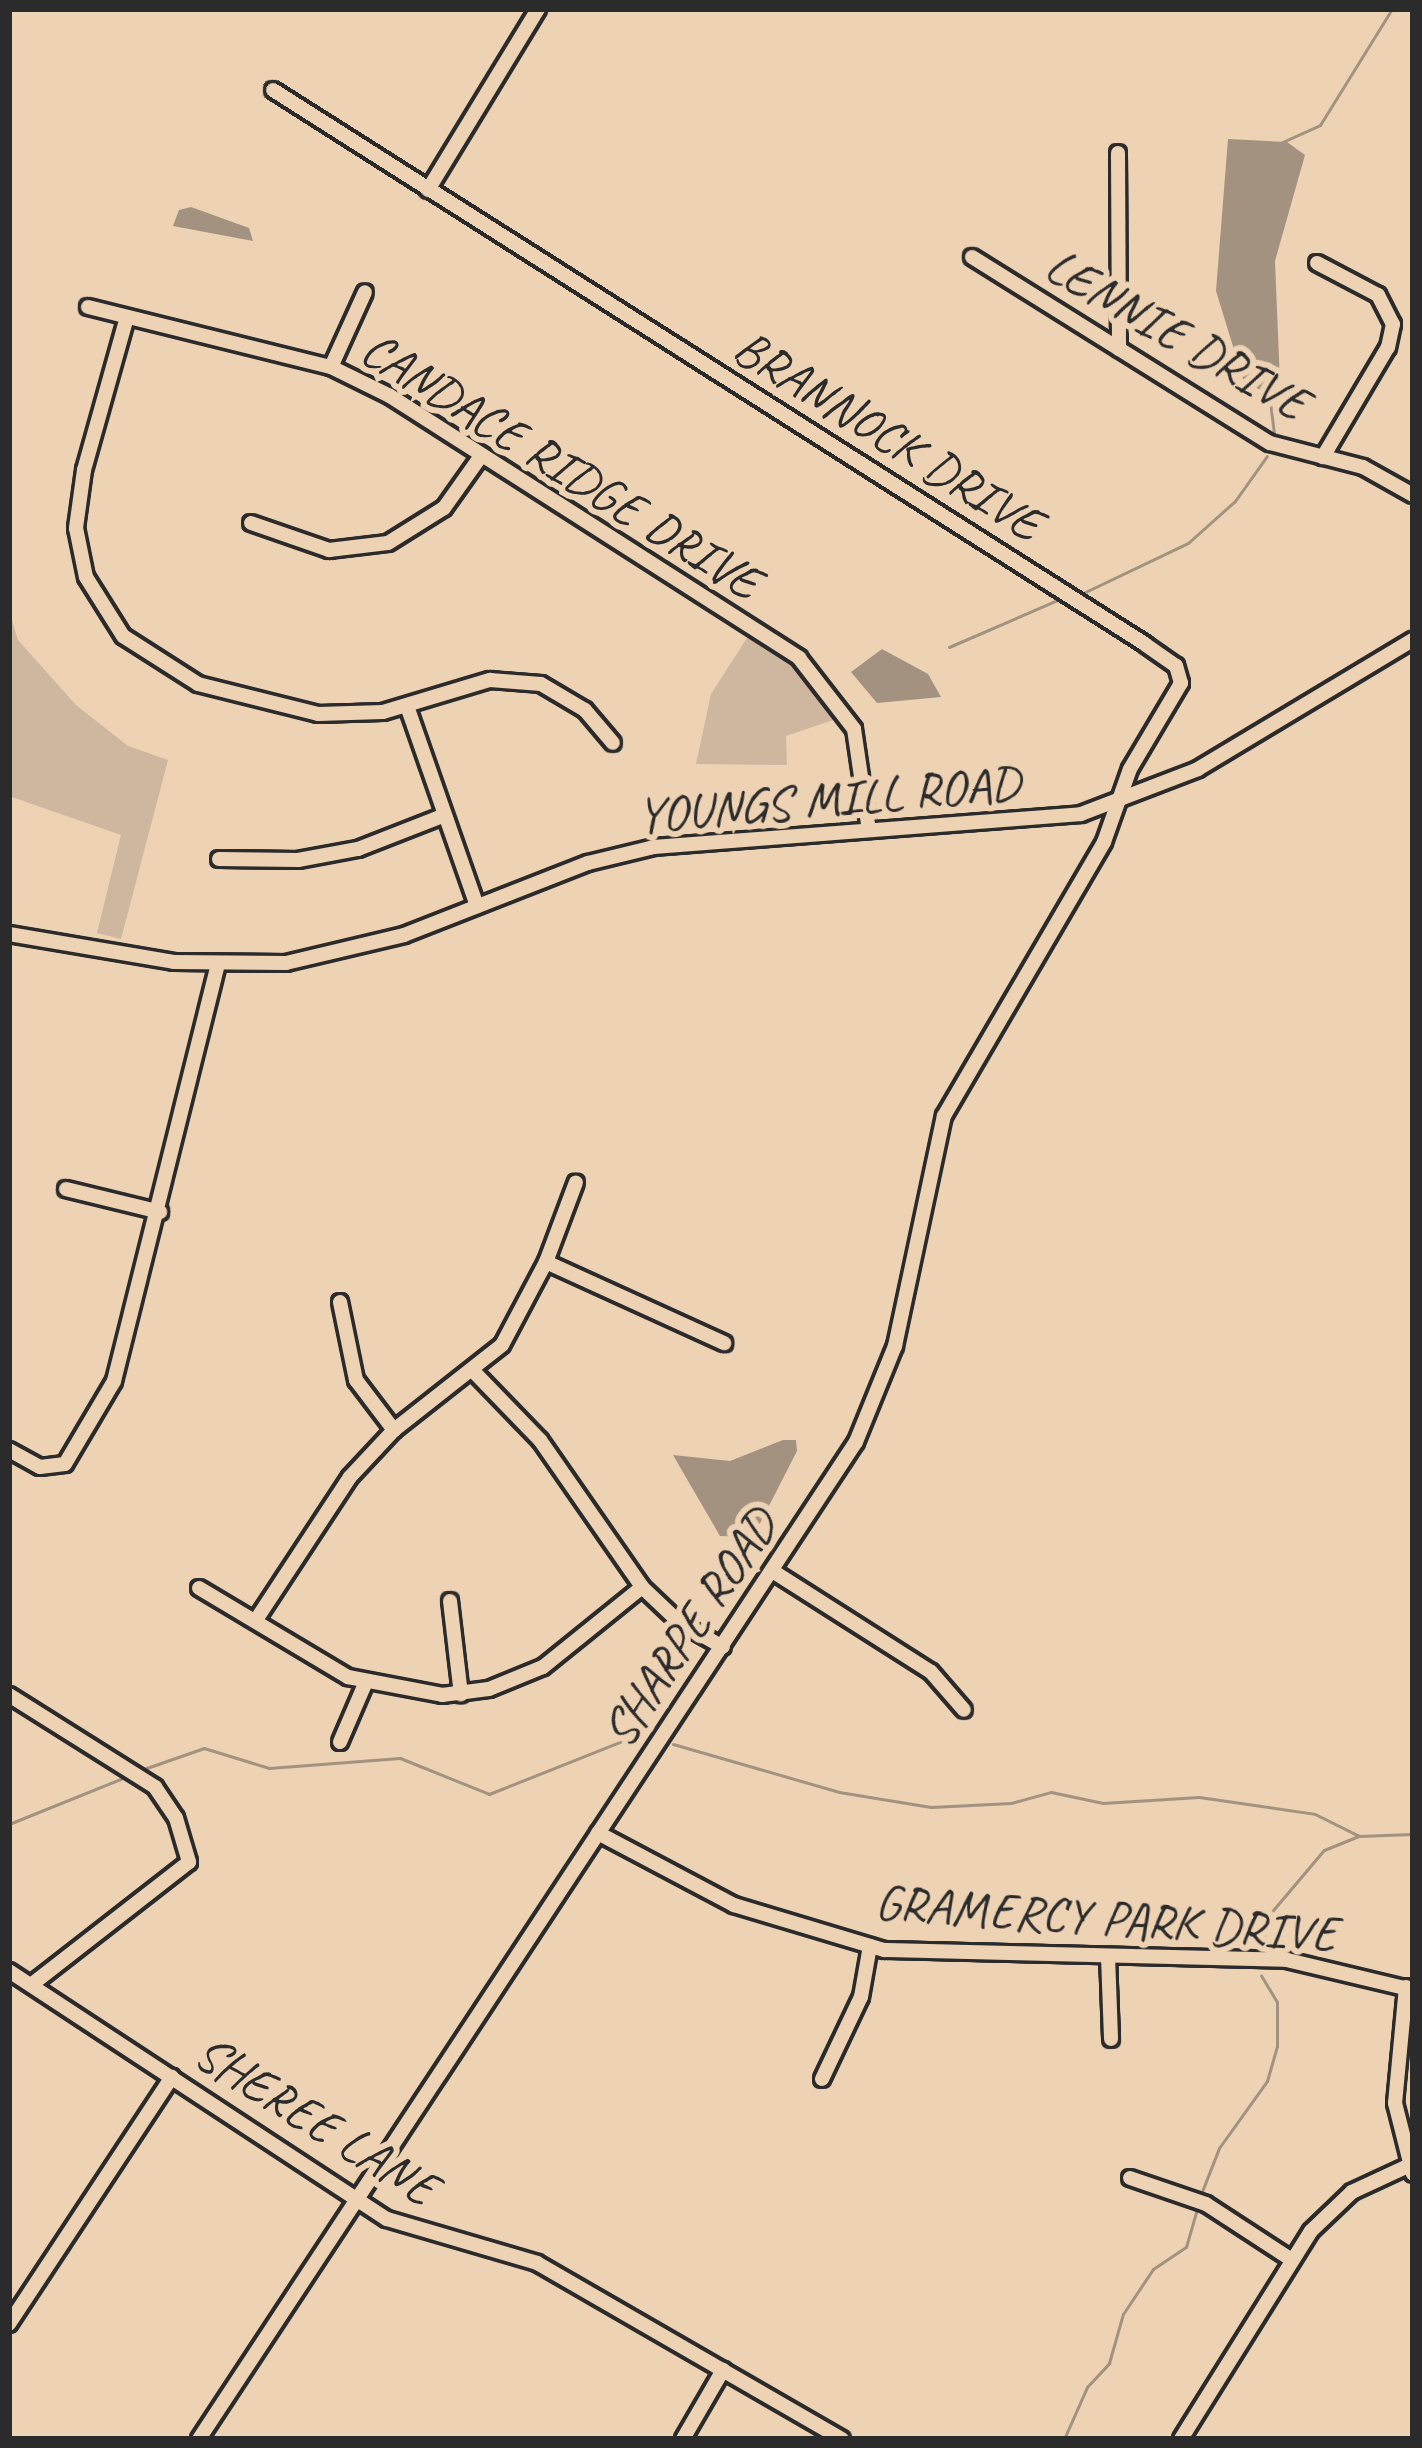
<!DOCTYPE html>
<style>
body{margin:0}
#map{position:relative;width:1422px;height:2448px;overflow:hidden;background:#edd2b4;font-family:Caveat,sans-serif}
div>[style]{position:absolute}
.green>*{inset:0;background:#ceb79e}
.water>*{inset:0;background:#a39280}
.stream>*{height:3px;margin:-1.5px;padding:0 1.5px;transform-origin:1.5px;border-radius:1.5px;background:#a39280}
.roads{filter:drop-shadow(3px 0 #2b2b2b) drop-shadow(-3px 0 #2b2b2b) drop-shadow(0 3px #2b2b2b) drop-shadow(0 -3px #2b2b2b)}
.minor>*{height:14px;margin:-7px;padding:0 7px;transform-origin:7px;border-radius:7px;background:#edd2b4}
span{translate:-50% -50%;white-space:nowrap;text-align:center;line-height:1.15;-webkit-text-stroke:12px #edd2b4;paint-order:stroke}
.street-label{font-size:51px;color:#2b2b2b}
.frame{position:absolute;inset:0;border:12px solid #2b2b2b;pointer-events:none}
</style>
<div id="map">
<div class="green">
<div style="clip-path:polygon(9px 611px,18px 640px,76px 705px,128px 746px,168px 760px,121px 939px,97px 933px,121px 835px,9px 796px)"></div>
<div style="clip-path:polygon(749px 635px,792px 663px,836px 719px,786px 736px,787px 765px,696px 764px,711px 694px)"></div>
</div>
<div class="water">
<div style="clip-path:polygon(1228px 139px,1287px 142px,1305px 155px,1275px 261px,1280px 383px,1269px 394px,1244px 382px,1216px 291px)"></div>
<div style="clip-path:polygon(191px 207px,249px 228px,253px 241px,173px 226px,179px 210px)"></div>
<div style="clip-path:polygon(882px 649px,928px 674px,941px 697px,877px 703px,851px 672px)"></div>
<div style="clip-path:polygon(783px 1440px,796px 1440px,797px 1451px,753px 1537px,720px 1536px,673px 1455px,730px 1461px)"></div>
</div>
<div class="stream">
<div style="left:1278px;top:144px;width:46px;rotate:-24.3deg"></div>
<div style="left:1320px;top:125px;width:137px;rotate:-58.2deg"></div>
<div style="left:1269px;top:393px;width:41px;rotate:83deg"></div>
<div style="left:1079px;top:595px;width:121px;rotate:-25.5deg"></div>
<div style="left:1188px;top:543px;width:63px;rotate:-41.8deg"></div>
<div style="left:1235px;top:501px;width:55px;rotate:-54.6deg"></div>
<div style="left:949px;top:647px;width:121px;rotate:-23.4deg"></div>
<div style="left:673px;top:1744px;width:173px;rotate:16.1deg"></div>
<div style="left:839px;top:1792px;width:93px;rotate:9.3deg"></div>
<div style="left:931px;top:1807px;width:80px;rotate:-2.9deg"></div>
<div style="left:1011px;top:1803px;width:41px;rotate:-15.4deg"></div>
<div style="left:1051px;top:1792px;width:53px;rotate:11.9deg"></div>
<div style="left:1103px;top:1803px;width:96px;rotate:-3.6deg"></div>
<div style="left:1199px;top:1797px;width:117px;rotate:8.3deg"></div>
<div style="left:1315px;top:1814px;width:49px;rotate:26.6deg"></div>
<div style="left:138px;top:1771px;width:70px;rotate:-19.2deg"></div>
<div style="left:204px;top:1748px;width:68px;rotate:17.1deg"></div>
<div style="left:269px;top:1768px;width:131px;rotate:-4.4deg"></div>
<div style="left:400px;top:1758px;width:96px;rotate:22deg"></div>
<div style="left:489px;top:1794px;width:162px;rotate:-21.7deg"></div>
<div style="left:9px;top:1824px;width:131px;rotate:-22deg"></div>
<div style="left:1263px;top:1942px;width:28px;rotate:-77deg"></div>
<div style="left:1269px;top:1915px;width:85px;rotate:-49.8deg"></div>
<div style="left:1324px;top:1850px;width:38px;rotate:-22deg"></div>
<div style="left:1359px;top:1836px;width:54px;rotate:-2.1deg"></div>
<div style="left:1201px;top:2194px;width:49px;rotate:-68.6deg"></div>
<div style="left:1219px;top:2148px;width:82px;rotate:-54.4deg"></div>
<div style="left:1267px;top:2081px;width:36px;rotate:-74deg"></div>
<div style="left:1277px;top:2046px;width:44px;rotate:-90deg"></div>
<div style="left:1277px;top:2002px;width:31px;rotate:-121deg"></div>
<div style="left:1064px;top:2439px;width:57px;rotate:-66.1deg"></div>
<div style="left:1087px;top:2387px;width:33px;rotate:-47deg"></div>
<div style="left:1109px;top:2363px;width:51px;rotate:-74.1deg"></div>
<div style="left:1123px;top:2314px;width:54px;rotate:-56.3deg"></div>
<div style="left:1153px;top:2269px;width:40px;rotate:-34deg"></div>
<div style="left:1186px;top:2247px;width:40px;rotate:-74deg"></div>
</div>
<div class="roads">
<div class="minor">
<div style="left:1118px;top:153px;width:196px;rotate:89.7deg"></div>
<div style="left:428px;top:190px;width:212px;rotate:-58.7deg"></div>
<div style="left:972px;top:257px;width:351px;rotate:32deg"></div>
<div style="left:1270px;top:443px;width:96px;rotate:14.5deg"></div>
<div style="left:1363px;top:467px;width:57px;rotate:29.2deg"></div>
<div style="left:1317px;top:263px;width:69px;rotate:27.7deg"></div>
<div style="left:1378px;top:295px;width:33px;rotate:63deg"></div>
<div style="left:1393px;top:324px;width:24px;rotate:102deg"></div>
<div style="left:1388px;top:347px;width:128px;rotate:120.6deg"></div>
<div style="left:88px;top:307px;width:250px;rotate:13.9deg"></div>
<div style="left:331px;top:367px;width:66px;rotate:26.2deg"></div>
<div style="left:390px;top:396px;width:486px;rotate:32.6deg"></div>
<div style="left:799px;top:658px;width:90px;rotate:52.2deg"></div>
<div style="left:854px;top:729px;width:102px;rotate:81.6deg"></div>
<div style="left:127px;top:317px;width:159px;rotate:105.7deg"></div>
<div style="left:84px;top:470px;width:59px;rotate:97.9deg"></div>
<div style="left:76px;top:528px;width:50px;rotate:78.5deg"></div>
<div style="left:86px;top:577px;width:70px;rotate:57.9deg"></div>
<div style="left:123px;top:636px;width:89px;rotate:32.6deg"></div>
<div style="left:198px;top:684px;width:124px;rotate:14deg"></div>
<div style="left:318px;top:714px;width:65px;rotate:-1.8deg"></div>
<div style="left:383px;top:712px;width:112px;rotate:-16.7deg"></div>
<div style="left:490px;top:680px;width:51px;rotate:4.5deg"></div>
<div style="left:541px;top:684px;width:51px;rotate:30.6deg"></div>
<div style="left:585px;top:710px;width:43px;rotate:49.7deg"></div>
<div style="left:331px;top:367px;width:82px;rotate:-65.6deg"></div>
<div style="left:251px;top:523px;width:83px;rotate:19.1deg"></div>
<div style="left:329px;top:550px;width:59px;rotate:-6.8deg"></div>
<div style="left:388px;top:543px;width:66px;rotate:-32deg"></div>
<div style="left:444px;top:508px;width:64px;rotate:-54.6deg"></div>
<div style="left:407px;top:706px;width:212px;rotate:70.7deg"></div>
<div style="left:219px;top:859px;width:79px;rotate:0.7deg"></div>
<div style="left:298px;top:860px;width:61px;rotate:-10.4deg"></div>
<div style="left:358px;top:849px;width:90px;rotate:-21.4deg"></div>
<div style="left:9px;top:934px;width:167px;rotate:9.6deg"></div>
<div style="left:174px;top:962px;width:112px;rotate:0.5deg"></div>
<div style="left:286px;top:963px;width:121px;rotate:-13.3deg"></div>
<div style="left:404px;top:935px;width:198px;rotate:-21.4deg"></div>
<div style="left:588px;top:863px;width:68px;rotate:-13.6deg"></div>
<div style="left:654px;top:847px;width:428px;rotate:-4.4deg"></div>
<div style="left:1081px;top:814px;width:125px;rotate:-21deg"></div>
<div style="left:1198px;top:769px;width:251px;rotate:-31deg"></div>
<div style="left:66px;top:1189px;width:97px;rotate:13.7deg"></div>
<div style="left:546px;top:1262px;width:196px;rotate:24.5deg"></div>
<div style="left:340px;top:1302px;width:80px;rotate:78.4deg"></div>
<div style="left:356px;top:1380px;width:63px;rotate:52.8deg"></div>
<div style="left:475px;top:1373px;width:93px;rotate:45.9deg"></div>
<div style="left:540px;top:1440px;width:179px;rotate:55.2deg"></div>
<div style="left:642px;top:1587px;width:52px;rotate:43.5deg"></div>
<div style="left:680px;top:1623px;width:49px;rotate:29.2deg"></div>
<div style="left:9px;top:1450px;width:35px;rotate:29deg"></div>
<div style="left:40px;top:1467px;width:25px;rotate:-7deg"></div>
<div style="left:65px;top:1464px;width:96px;rotate:-59.4deg"></div>
<div style="left:114px;top:1381px;width:429px;rotate:-76deg"></div>
<div style="left:774px;top:1572px;width:186px;rotate:32.5deg"></div>
<div style="left:931px;top:1672px;width:50px;rotate:49deg"></div>
<div style="left:199px;top:1588px;width:174px;rotate:30.9deg"></div>
<div style="left:348px;top:1677px;width:96px;rotate:10.8deg"></div>
<div style="left:442px;top:1695px;width:47px;rotate:-7.3deg"></div>
<div style="left:489px;top:1689px;width:58px;rotate:-22.2deg"></div>
<div style="left:543px;top:1667px;width:127px;rotate:-38.9deg"></div>
<div style="left:450px;top:1601px;width:94px;rotate:83.3deg"></div>
<div style="left:256px;top:1620px;width:171px;rotate:-56.7deg"></div>
<div style="left:350px;top:1477px;width:64px;rotate:-46.9deg"></div>
<div style="left:394px;top:1430px;width:137px;rotate:-38.2deg"></div>
<div style="left:502px;top:1345px;width:94px;rotate:-62.1deg"></div>
<div style="left:546px;top:1262px;width:85px;rotate:-69.4deg"></div>
<div style="left:9px;top:1695px;width:173px;rotate:32.2deg"></div>
<div style="left:155px;top:1787px;width:37px;rotate:56deg"></div>
<div style="left:176px;top:1818px;width:46px;rotate:73.5deg"></div>
<div style="left:189px;top:1862px;width:200px;rotate:142.1deg"></div>
<div style="left:340px;top:1742px;width:63px;rotate:-66.7deg"></div>
<div style="left:598px;top:1833px;width:154px;rotate:27.9deg"></div>
<div style="left:734px;top:1905px;width:157px;rotate:16.7deg"></div>
<div style="left:884px;top:1950px;width:403px;rotate:1.4deg"></div>
<div style="left:1287px;top:1960px;width:130px;rotate:13.4deg"></div>
<div style="left:1108px;top:1956px;width:83px;rotate:87.9deg"></div>
<div style="left:9px;top:1971px;width:452px;rotate:33.3deg"></div>
<div style="left:387px;top:2219px;width:156px;rotate:16.3deg"></div>
<div style="left:537px;top:2263px;width:352px;rotate:30deg"></div>
<div style="left:1406px;top:1987px;width:117px;rotate:95.4deg"></div>
<div style="left:1395px;top:2103px;width:73px;rotate:75.8deg"></div>
<div style="left:822px;top:2079px;width:91px;rotate:-64.6deg"></div>
<div style="left:861px;top:1997px;width:52px;rotate:-80deg"></div>
<div style="left:1130px;top:2178px;width:80px;rotate:18.9deg"></div>
<div style="left:1206px;top:2204px;width:103px;rotate:33.1deg"></div>
<div style="left:9px;top:2324px;width:296px;rotate:-56.6deg"></div>
<div style="left:199px;top:2439px;width:1194px;rotate:-56.62deg"></div>
<div style="left:856px;top:1442px;width:104px;rotate:-67.9deg"></div>
<div style="left:895px;top:1346px;width:235px;rotate:-78deg"></div>
<div style="left:944px;top:1116px;width:317px;rotate:-59.7deg"></div>
<div style="left:1104px;top:842px;width:77px;rotate:-70.4deg"></div>
<div style="left:1130px;top:769px;width:100px;rotate:-59.3deg"></div>
<div style="left:1181px;top:683px;width:18px;rotate:-106deg"></div>
<div style="left:1176px;top:666px;width:38px;rotate:-145deg"></div>
<div style="left:1145px;top:644px;width:1033px;rotate:-147.57deg"></div>
<div style="left:683px;top:2439px;width:80px;rotate:-59.9deg"></div>
<div style="left:1181px;top:2439px;width:245px;rotate:-58deg"></div>
<div style="left:1311px;top:2231px;width:57px;rotate:-43.6deg"></div>
<div style="left:1352px;top:2192px;width:62px;rotate:-24.9deg"></div>
</div>
</div>
<div class="street-label">
<span style="left:1177px;top:334px;rotate:30deg">LENNIE DRIVE</span>
<span style="left:888px;top:435px;rotate:32deg">BRANNOCK DRIVE</span>
<span style="left:561px;top:465px;rotate:32deg">CANDACE RIDGE DRIVE</span>
<span style="left:828px;top:799px;rotate:-5deg">YOUNGS MILL ROAD</span>
<span style="left:689px;top:1628px;rotate:-56deg">SHARPE ROAD</span>
<span style="left:1106px;top:1918px;rotate:4deg">GRAMERCY PARK DRIVE</span>
<span style="left:316px;top:2120px;rotate:32deg">SHEREE LANE</span>
</div>
<div class="frame"></div>
</div>
